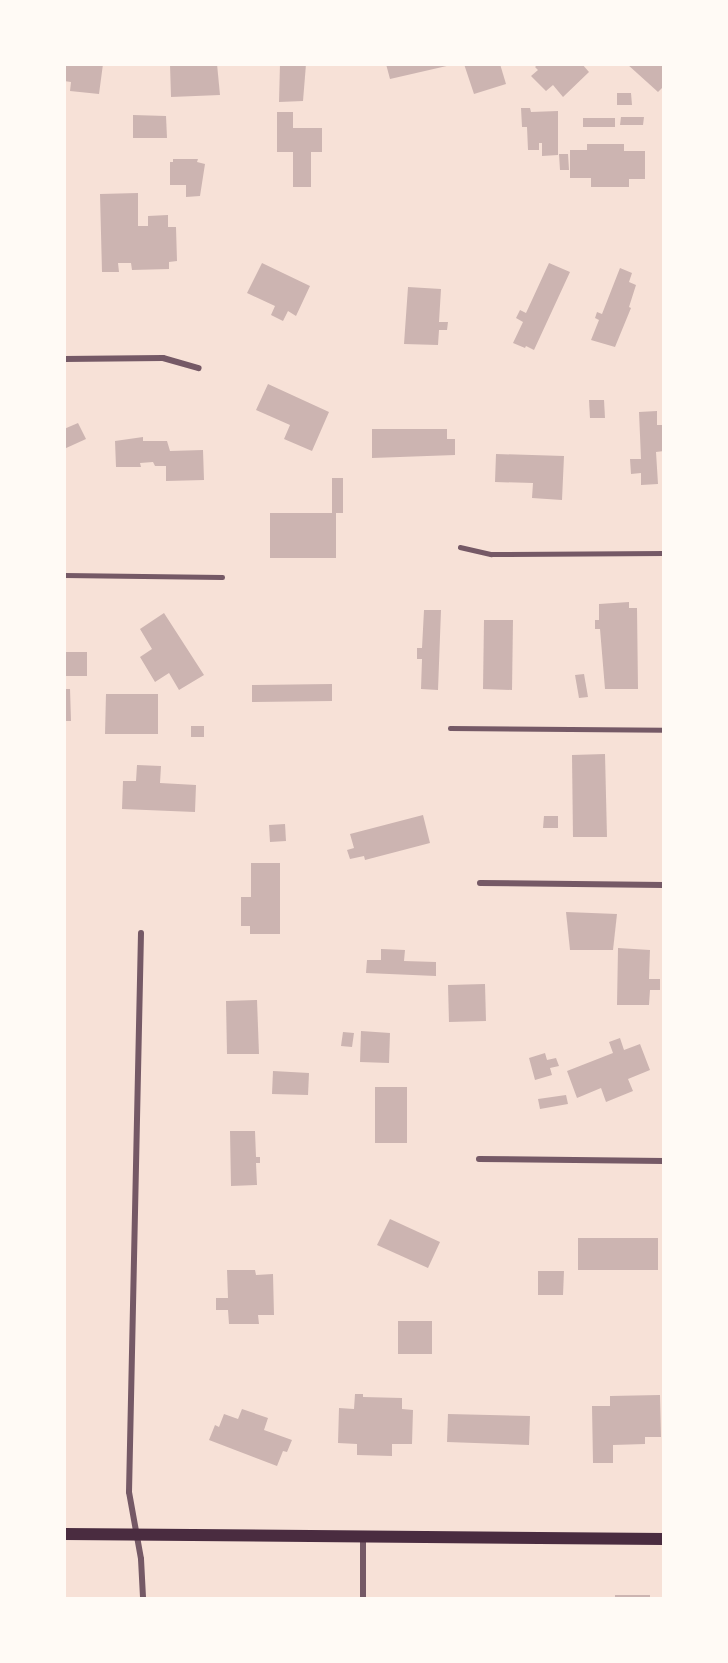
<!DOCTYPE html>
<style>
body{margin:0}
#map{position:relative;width:728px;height:1663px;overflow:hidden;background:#f7e1d7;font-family:"Nunito Sans",sans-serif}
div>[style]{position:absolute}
.building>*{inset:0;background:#ccb4b1}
.service>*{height:4.5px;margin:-2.25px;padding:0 2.25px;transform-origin:2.25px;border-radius:2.25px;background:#755966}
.minor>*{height:6px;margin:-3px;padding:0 3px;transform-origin:3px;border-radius:3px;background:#755966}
.secondary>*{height:12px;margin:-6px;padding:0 6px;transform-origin:6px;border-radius:6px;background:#4a2c40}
span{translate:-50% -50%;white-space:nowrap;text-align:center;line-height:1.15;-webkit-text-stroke:6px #fffaf5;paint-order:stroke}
.frame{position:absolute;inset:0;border:66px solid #fffaf5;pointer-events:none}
</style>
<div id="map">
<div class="building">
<div style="clip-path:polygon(64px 64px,103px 64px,99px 94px,70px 91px,71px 82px,64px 81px)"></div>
<div style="clip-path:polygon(170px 64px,217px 64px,220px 95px,171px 97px)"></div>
<div style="clip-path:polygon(280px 64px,306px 64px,303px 101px,279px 102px)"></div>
<div style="clip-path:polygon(386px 64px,451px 64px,451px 65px,390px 79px)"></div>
<div style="clip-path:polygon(464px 64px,500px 64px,506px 84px,474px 94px)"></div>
<div style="clip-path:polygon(538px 64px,582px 64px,589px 72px,563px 97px,553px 85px,546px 91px,531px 76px,538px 70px,535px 67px)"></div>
<div style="clip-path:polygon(627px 64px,664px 64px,664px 86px,658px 92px)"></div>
<div style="clip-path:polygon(617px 93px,631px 93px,632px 105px,617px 105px)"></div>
<div style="clip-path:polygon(521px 108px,530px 108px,531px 112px,558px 111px,558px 155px,542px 156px,542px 143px,539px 143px,539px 150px,528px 150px,527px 127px,522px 127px)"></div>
<div style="clip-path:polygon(277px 112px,293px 112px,293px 128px,322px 128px,322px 152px,311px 152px,311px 187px,293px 187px,293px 152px,277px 152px)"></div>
<div style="clip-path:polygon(133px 115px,166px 116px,167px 138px,133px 138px)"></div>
<div style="clip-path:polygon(621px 117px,644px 117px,643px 125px,620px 125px)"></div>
<div style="clip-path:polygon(583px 118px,615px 118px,615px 127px,583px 127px)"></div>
<div style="clip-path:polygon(587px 144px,624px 144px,624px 151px,645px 151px,645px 179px,629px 179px,629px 187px,591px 187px,591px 178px,570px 178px,570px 150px,587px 150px)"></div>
<div style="clip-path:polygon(559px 154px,568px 154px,569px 170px,560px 170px)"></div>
<div style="clip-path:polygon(173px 159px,198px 159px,197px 162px,205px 164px,200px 196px,186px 197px,186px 185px,170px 185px,170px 162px,173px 162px)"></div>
<div style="clip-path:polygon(138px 193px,138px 226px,148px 226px,148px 216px,168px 215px,168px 227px,176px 227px,177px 261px,169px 262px,169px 269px,132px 270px,131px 263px,118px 263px,119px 272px,102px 272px,100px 194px)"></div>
<div style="clip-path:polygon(262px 263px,310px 286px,296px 316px,288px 311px,283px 321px,271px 315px,275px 306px,247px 293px)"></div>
<div style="clip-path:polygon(549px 263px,570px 272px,534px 350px,526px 346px,525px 348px,513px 343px,523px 322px,516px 318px,520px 310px,526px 313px)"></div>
<div style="clip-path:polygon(620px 268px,632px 273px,629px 282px,636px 285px,629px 307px,631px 308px,615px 347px,591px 340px,599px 320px,595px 318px,597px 312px,602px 314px)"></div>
<div style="clip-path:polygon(408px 287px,441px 289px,439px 322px,448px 322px,447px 330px,439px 330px,438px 345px,404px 344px)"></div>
<div style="clip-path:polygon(268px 384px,329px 412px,312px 451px,284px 439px,290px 425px,256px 410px)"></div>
<div style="clip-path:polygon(589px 400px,604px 400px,605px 418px,590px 418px)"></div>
<div style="clip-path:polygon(657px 411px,657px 425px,664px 425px,664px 451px,656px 452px,658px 484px,641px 485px,641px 473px,631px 474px,630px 459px,641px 459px,639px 412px)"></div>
<div style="clip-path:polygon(78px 423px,86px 439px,64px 449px,64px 429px)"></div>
<div style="clip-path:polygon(372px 429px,447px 429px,447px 439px,455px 439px,455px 455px,372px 458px)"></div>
<div style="clip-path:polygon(143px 437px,143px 441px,167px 441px,170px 451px,203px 450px,204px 480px,166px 481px,166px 466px,155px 466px,153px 462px,140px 463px,141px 467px,116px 467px,115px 441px)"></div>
<div style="clip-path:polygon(496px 454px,564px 456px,562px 500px,532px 498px,533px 483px,495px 482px)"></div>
<div style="clip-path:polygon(332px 478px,343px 478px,343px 513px,336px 513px,336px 558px,270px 558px,270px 513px,332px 513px)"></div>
<div style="clip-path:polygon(629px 602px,629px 608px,637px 608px,638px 689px,605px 689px,600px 629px,595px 629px,595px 620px,599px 620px,599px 604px)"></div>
<div style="clip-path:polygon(424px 610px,441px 610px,438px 690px,421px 689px,422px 659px,417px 659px,417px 648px,422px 648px)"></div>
<div style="clip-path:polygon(164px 613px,204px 675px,179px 690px,169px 673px,155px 682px,140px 657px,152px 649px,140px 629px)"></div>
<div style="clip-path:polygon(484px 620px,513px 620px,512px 690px,483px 689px)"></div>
<div style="clip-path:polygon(64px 652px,87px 652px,87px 676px,64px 676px)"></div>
<div style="clip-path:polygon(584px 674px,588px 697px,579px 698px,575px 675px)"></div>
<div style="clip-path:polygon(332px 684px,332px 701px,252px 702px,252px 685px)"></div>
<div style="clip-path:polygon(64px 689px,70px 689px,71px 721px,64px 721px)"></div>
<div style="clip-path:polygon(106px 694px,158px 694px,158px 734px,105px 734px)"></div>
<div style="clip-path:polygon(191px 726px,204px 726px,204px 737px,191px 737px)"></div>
<div style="clip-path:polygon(605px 754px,607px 837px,573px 837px,572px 755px)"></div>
<div style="clip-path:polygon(137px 765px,161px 766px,160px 783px,196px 785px,195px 812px,122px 809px,123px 781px,136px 781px)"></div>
<div style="clip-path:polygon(423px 815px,430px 843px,365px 860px,364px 856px,350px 859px,347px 850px,354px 848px,350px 834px)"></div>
<div style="clip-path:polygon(544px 816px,558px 816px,558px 828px,543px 828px)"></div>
<div style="clip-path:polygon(285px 824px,286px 841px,270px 842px,269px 825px)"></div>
<div style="clip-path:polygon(251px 863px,280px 863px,280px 934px,250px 934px,250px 926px,241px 926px,241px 897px,251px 897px)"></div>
<div style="clip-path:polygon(566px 912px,617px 914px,613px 950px,570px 950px)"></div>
<div style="clip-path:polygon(618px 948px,650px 950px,649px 979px,660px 979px,660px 990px,650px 990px,649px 1005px,617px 1005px)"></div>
<div style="clip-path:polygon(381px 949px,405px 950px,404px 961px,436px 962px,436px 976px,366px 973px,367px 960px,381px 960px)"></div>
<div style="clip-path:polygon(485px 984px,486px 1021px,449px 1022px,448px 985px)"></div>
<div style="clip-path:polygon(257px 1000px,259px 1054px,227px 1054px,226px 1001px)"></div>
<div style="clip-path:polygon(361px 1031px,390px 1033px,389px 1063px,360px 1062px)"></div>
<div style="clip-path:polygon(343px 1032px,354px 1033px,352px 1047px,341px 1046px)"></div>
<div style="clip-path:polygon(620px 1038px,624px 1050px,640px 1044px,650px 1070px,628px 1079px,633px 1091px,606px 1102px,601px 1088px,577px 1098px,567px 1071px,613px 1053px,609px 1042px)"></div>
<div style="clip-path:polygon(545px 1053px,547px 1060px,556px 1058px,559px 1066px,550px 1068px,552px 1075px,535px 1080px,529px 1058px)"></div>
<div style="clip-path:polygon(273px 1071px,309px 1073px,308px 1095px,272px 1094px)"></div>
<div style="clip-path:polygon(375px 1087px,407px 1087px,407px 1143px,375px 1143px)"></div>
<div style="clip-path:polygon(566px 1095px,568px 1104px,540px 1109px,538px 1099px)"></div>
<div style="clip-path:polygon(230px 1131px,255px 1131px,256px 1157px,260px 1157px,260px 1163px,256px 1163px,257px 1185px,231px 1186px)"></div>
<div style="clip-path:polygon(390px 1219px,440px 1242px,428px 1268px,377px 1245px)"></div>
<div style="clip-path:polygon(578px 1238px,658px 1238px,658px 1270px,578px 1270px)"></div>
<div style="clip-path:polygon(227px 1270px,255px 1270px,256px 1275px,273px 1274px,274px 1315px,258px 1315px,259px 1324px,229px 1324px,228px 1310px,216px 1310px,216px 1298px,228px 1298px)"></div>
<div style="clip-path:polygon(538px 1271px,564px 1271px,563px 1295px,538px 1295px)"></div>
<div style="clip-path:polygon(398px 1321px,432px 1321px,432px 1354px,398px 1354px)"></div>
<div style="clip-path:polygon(355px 1394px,363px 1394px,363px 1397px,402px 1398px,402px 1409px,413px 1410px,412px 1444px,392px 1444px,392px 1456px,357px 1455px,357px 1444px,338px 1443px,339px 1408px,354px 1409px)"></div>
<div style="clip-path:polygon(660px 1395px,661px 1437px,645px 1437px,645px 1444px,613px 1445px,613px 1463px,593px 1463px,592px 1406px,610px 1406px,610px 1396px)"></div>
<div style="clip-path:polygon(242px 1409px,268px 1418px,264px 1430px,292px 1440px,287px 1452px,283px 1451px,277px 1466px,209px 1440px,215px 1425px,219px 1427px,224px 1414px,238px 1419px)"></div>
<div style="clip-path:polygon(448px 1414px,530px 1416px,529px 1445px,447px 1442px)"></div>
<div style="clip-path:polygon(615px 1595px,650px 1595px,650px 1598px,615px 1598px)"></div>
</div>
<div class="service">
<div style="left:460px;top:547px;width:32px;rotate:13deg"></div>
<div style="left:491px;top:554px;width:173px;rotate:-0.3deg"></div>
<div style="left:64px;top:575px;width:158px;rotate:0.7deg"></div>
<div style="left:450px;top:728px;width:214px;rotate:0.5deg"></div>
</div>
<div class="minor">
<div style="left:64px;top:359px;width:99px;rotate:-0.6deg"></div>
<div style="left:163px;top:358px;width:37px;rotate:16deg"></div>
<div style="left:480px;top:883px;width:184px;rotate:0.6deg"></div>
<div style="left:141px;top:933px;width:559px;rotate:91.23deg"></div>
<div style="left:129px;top:1492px;width:68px;rotate:79.8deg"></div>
<div style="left:141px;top:1559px;width:39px;rotate:87deg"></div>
<div style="left:479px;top:1159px;width:185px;rotate:0.6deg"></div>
<div style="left:363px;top:1536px;width:62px;rotate:90deg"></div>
</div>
<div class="secondary">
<div style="left:64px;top:1534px;width:600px;rotate:0.48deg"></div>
</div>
<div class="frame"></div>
</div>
